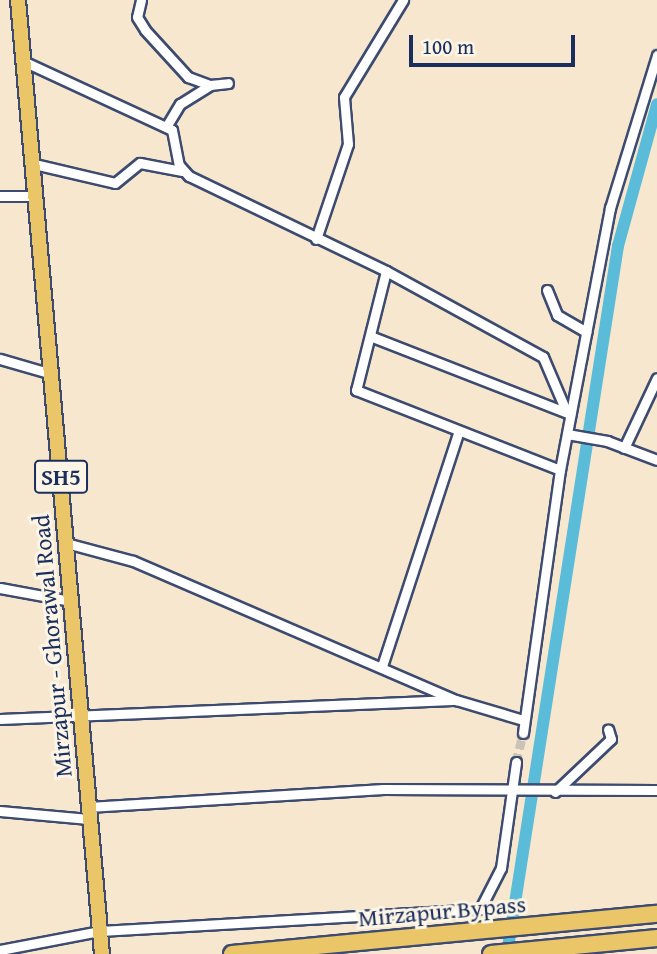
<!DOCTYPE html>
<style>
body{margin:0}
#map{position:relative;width:657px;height:954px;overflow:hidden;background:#f7e7cf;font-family:"Gentium Book Plus",serif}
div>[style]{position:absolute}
.canal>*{height:12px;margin:-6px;padding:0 6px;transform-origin:6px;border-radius:6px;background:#5abcd8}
.minor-tunnel>*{height:9px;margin-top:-4.5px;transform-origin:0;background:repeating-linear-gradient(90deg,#cbc2b8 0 9px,transparent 0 13.5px)}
.roads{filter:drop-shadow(2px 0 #3c4b6f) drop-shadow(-2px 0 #3c4b6f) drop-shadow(0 2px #3c4b6f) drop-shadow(0 -2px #3c4b6f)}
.minor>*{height:9px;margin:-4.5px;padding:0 4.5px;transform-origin:4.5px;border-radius:4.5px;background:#fff}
.primary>*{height:14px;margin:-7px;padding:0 7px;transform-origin:7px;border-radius:7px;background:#eac669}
.trunk>*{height:16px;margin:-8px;padding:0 8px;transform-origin:8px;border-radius:8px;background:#eac669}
span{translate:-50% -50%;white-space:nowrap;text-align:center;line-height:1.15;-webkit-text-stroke:6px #fcf5e5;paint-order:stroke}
.shield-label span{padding:2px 5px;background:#fcf5e5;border:2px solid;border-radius:5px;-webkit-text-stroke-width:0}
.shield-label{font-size:23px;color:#1b2f5e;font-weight:700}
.street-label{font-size:24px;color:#1b2f5e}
.scale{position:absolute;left:409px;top:35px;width:166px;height:32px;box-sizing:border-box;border:4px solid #1b2f5e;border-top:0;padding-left:9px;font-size:21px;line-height:24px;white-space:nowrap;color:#1b2f5e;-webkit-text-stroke:5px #fcf5e5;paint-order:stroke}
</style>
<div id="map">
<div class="canal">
<div style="left:507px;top:954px;width:717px;rotate:-81.09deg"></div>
<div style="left:618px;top:246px;width:147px;rotate:-74.6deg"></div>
</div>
<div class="minor-tunnel">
<div style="left:516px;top:762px;width:30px;rotate:-76deg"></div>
</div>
<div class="roads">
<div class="minor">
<div style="left:141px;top:0;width:17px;rotate:103deg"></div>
<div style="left:137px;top:17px;width:15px;rotate:58deg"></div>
<div style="left:145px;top:30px;width:64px;rotate:47.5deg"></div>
<div style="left:188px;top:77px;width:23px;rotate:20deg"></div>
<div style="left:23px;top:61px;width:164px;rotate:24.8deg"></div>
<div style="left:172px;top:130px;width:36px;rotate:79deg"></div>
<div style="left:179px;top:165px;width:15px;rotate:48deg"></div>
<div style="left:189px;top:176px;width:219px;rotate:25.7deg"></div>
<div style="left:386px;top:271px;width:179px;rotate:28.7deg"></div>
<div style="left:543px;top:357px;width:59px;rotate:66.9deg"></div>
<div style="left:166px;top:127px;width:27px;rotate:-59deg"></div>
<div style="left:180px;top:104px;width:36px;rotate:-32deg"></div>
<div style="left:210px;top:85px;width:18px;rotate:-6deg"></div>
<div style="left:30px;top:163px;width:87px;rotate:13.2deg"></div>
<div style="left:115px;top:183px;width:32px;rotate:-39deg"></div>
<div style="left:140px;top:163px;width:43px;rotate:10.8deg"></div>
<div style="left:0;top:196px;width:33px"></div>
<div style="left:316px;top:239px;width:100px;rotate:-71.4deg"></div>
<div style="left:348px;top:144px;width:47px;rotate:-94.9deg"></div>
<div style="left:344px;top:97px;width:114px;rotate:-58.7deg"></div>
<div style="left:386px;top:271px;width:123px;rotate:104.1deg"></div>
<div style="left:356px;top:390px;width:219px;rotate:21.4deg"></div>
<div style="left:547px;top:290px;width:27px;rotate:68deg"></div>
<div style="left:557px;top:315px;width:34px;rotate:30deg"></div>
<div style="left:370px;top:336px;width:215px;rotate:21.3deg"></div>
<div style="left:0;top:359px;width:54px;rotate:16.1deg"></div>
<div style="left:567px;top:434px;width:41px;rotate:9.9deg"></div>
<div style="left:607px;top:441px;width:53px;rotate:20.8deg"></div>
<div style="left:624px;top:448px;width:77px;rotate:-64.8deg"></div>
<div style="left:66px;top:543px;width:69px;rotate:15deg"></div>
<div style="left:133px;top:561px;width:352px;rotate:23.3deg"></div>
<div style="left:456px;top:700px;width:70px;rotate:16.6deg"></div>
<div style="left:0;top:588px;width:71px;rotate:10.5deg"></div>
<div style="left:382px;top:666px;width:247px;rotate:-71.9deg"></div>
<div style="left:0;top:719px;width:453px;rotate:-2.4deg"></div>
<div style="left:523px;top:733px;width:266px;rotate:-82deg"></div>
<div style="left:560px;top:470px;width:267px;rotate:-79.2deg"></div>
<div style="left:610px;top:208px;width:160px;rotate:-72.9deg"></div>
<div style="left:555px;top:792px;width:77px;rotate:-43.4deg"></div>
<div style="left:611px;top:739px;width:10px;rotate:-107deg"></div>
<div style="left:88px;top:807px;width:296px;rotate:-3.5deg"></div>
<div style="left:383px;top:789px;width:274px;rotate:0.2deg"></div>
<div style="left:0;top:811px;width:89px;rotate:5.1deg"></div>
<div style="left:0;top:950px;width:102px;rotate:-10.8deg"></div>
<div style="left:100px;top:931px;width:381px;rotate:-3.3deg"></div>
<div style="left:480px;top:909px;width:46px;rotate:-62.9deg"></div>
<div style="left:501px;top:868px;width:107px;rotate:-81.9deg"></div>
</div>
<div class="primary">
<div style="left:18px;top:0;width:958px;rotate:84.97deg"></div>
</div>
<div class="trunk">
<div style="left:232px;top:954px;width:427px;rotate:-5.4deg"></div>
<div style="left:491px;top:954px;width:167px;rotate:-5.5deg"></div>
</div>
</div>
<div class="shield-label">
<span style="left:61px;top:477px">SH5</span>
</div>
<div class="street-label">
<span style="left:52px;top:646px;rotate:-95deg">Mirzapur - Ghorawal Road</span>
<span style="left:442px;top:911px;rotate:-5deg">Mirzapur Bypass</span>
</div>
<div class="scale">100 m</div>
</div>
